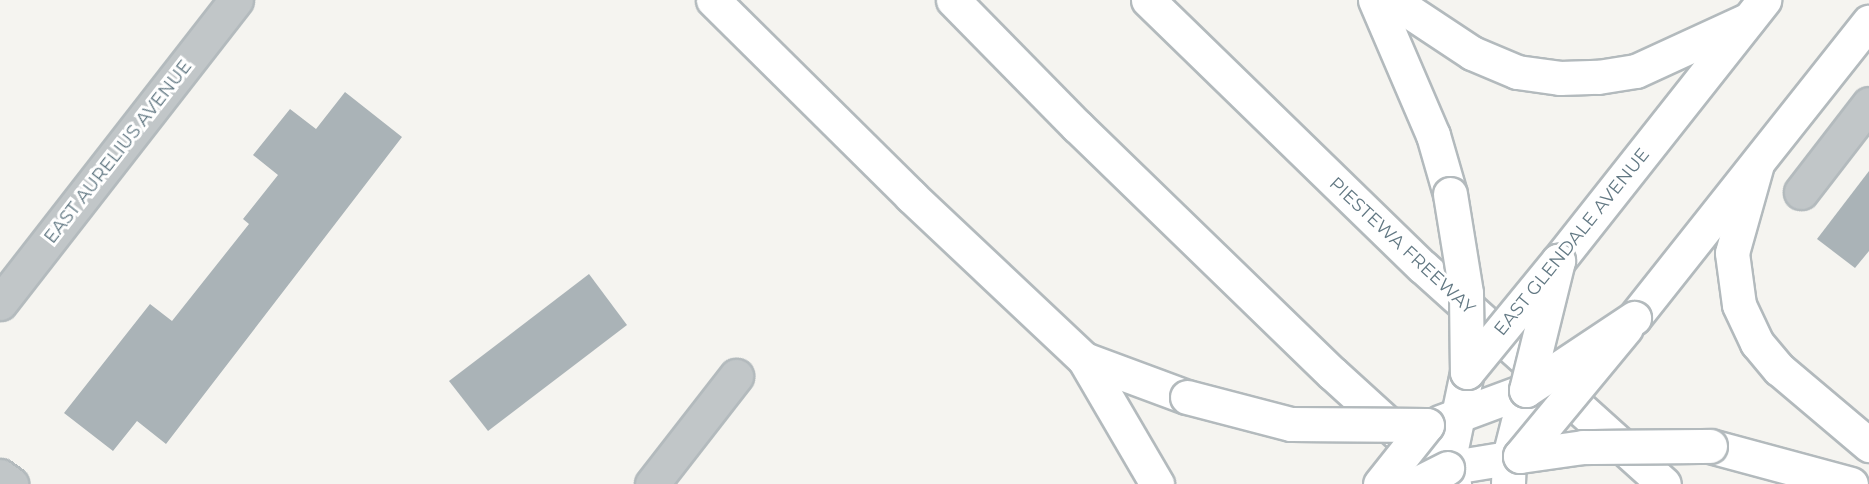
<!DOCTYPE html>
<style>
body{margin:0}
#map{position:relative;width:1869px;height:484px;overflow:hidden;background:#f5f4f0;font-family:Montserrat,sans-serif}
div>[style]{position:absolute}
.building>*{inset:0;background:#aab3b7}
.roads{filter:drop-shadow(2px 0 #b3babd) drop-shadow(-2px 0 #b3babd) drop-shadow(0 2px #b3babd) drop-shadow(0 -2px #b3babd)}
.street>*{height:33px;margin:-16.5px;padding:0 16.5px;transform-origin:16.5px;border-radius:16.5px;background:#c1c6c8}
.secondary>*{height:33px;margin:-16.5px;padding:0 16.5px;transform-origin:16.5px;border-radius:16.5px;background:#fff}
.highway>*{height:33px;margin:-16.5px;padding:0 16.5px;transform-origin:16.5px;border-radius:16.5px;background:#fff}
.bridges{filter:drop-shadow(2px 0 #b3babd) drop-shadow(-2px 0 #b3babd) drop-shadow(0 2px #b3babd) drop-shadow(0 -2px #b3babd)}
.secondary-bridge>*{height:33px;margin:-16.5px;padding:0 16.5px;transform-origin:16.5px;border-radius:16.5px;background:#fff}
.highway-bridge>*{height:33px;margin:-16.5px;padding:0 16.5px;transform-origin:16.5px;border-radius:16.5px;background:#fff}
span{translate:-50% -50%;white-space:nowrap;text-align:center;line-height:1.15;-webkit-text-stroke:6px #fff;paint-order:stroke}
.street-label{font-size:18px;color:#627883}
</style>
<div id="map">
<div class="building">
<div style="clip-path:polygon(345px 92px,402px 137px,166px 444px,137px 421px,113px 451px,64px 413px,150px 304px,172px 321px,249px 224px,243px 219px,278px 175px,253px 155px,290px 109px,316px 129px)"></div>
<div style="clip-path:polygon(1869px 171px,1869px 251px,1855px 268px,1817px 239px)"></div>
<div style="clip-path:polygon(589px 274px,627px 325px,488px 431px,449px 381px)"></div>
</div>
<div class="roads">
<div class="street">
<div style="left:1801px;top:192px;width:111px;rotate:-52.3deg"></div>
<div style="left:0;top:303px;width:384px;rotate:-52.1deg"></div>
<div style="left:0;top:476px;width:14px;rotate:36deg"></div>
<div style="left:652px;top:484px;width:137px;rotate:-52.1deg"></div>
</div>
<div class="secondary">
<div style="left:1558px;top:261px;width:333px;rotate:-51.7deg"></div>
<div style="left:1634px;top:318px;width:378px;rotate:-51.6deg"></div>
</div>
<div class="highway">
<div style="left:713px;top:0;width:279px;rotate:44.7deg"></div>
<div style="left:911px;top:196px;width:238px;rotate:43.3deg"></div>
<div style="left:1084px;top:359px;width:145px;rotate:59.7deg"></div>
<div style="left:953px;top:0;width:177px;rotate:45.5deg"></div>
<div style="left:1077px;top:126px;width:355px;rotate:44.1deg"></div>
<div style="left:1332px;top:373px;width:165px;rotate:42.3deg"></div>
<div style="left:1148px;top:0;width:383px;rotate:44.2deg"></div>
<div style="left:1423px;top:267px;width:324px;rotate:42deg"></div>
<div style="left:1375px;top:0;width:147px;rotate:66.8deg"></div>
<div style="left:1433px;top:135px;width:61px;rotate:73.9deg"></div>
<div style="left:1392px;top:0;width:96px;rotate:33.5deg"></div>
<div style="left:1472px;top:53px;width:49px;rotate:22.9deg"></div>
<div style="left:1517px;top:72px;width:43px;rotate:7.9deg"></div>
<div style="left:1560px;top:78px;width:38px;rotate:-2deg"></div>
<div style="left:1598px;top:77px;width:38px;rotate:-9deg"></div>
<div style="left:1636px;top:71px;width:124px;rotate:-24.7deg"></div>
<div style="left:1757px;top:164px;width:92px;rotate:105.7deg"></div>
<div style="left:1732px;top:253px;width:52px;rotate:82.3deg"></div>
<div style="left:1739px;top:305px;width:42px;rotate:64.7deg"></div>
<div style="left:1757px;top:343px;width:34px;rotate:50deg"></div>
<div style="left:1779px;top:369px;width:118px;rotate:40.2deg"></div>
<div style="left:1084px;top:359px;width:110px;rotate:20.3deg"></div>
<div style="left:1467px;top:372px;width:98px;rotate:101.8deg"></div>
<div style="left:1447px;top:468px;width:74px;rotate:-9.3deg"></div>
<div style="left:1440px;top:422px;width:92px;rotate:-20.4deg"></div>
<div style="left:1710px;top:446px;width:146px;rotate:15.1deg"></div>
<div style="left:1508px;top:484px;width:27px;rotate:-88deg"></div>
<div style="left:1509px;top:457px;width:69px;rotate:-75.8deg"></div>
</div>
</div>
<div class="bridges">
<div class="secondary-bridge">
<div style="left:1467px;top:372px;width:144px;rotate:-50.7deg"></div>
<div style="left:1520px;top:456px;width:166px;rotate:-50.4deg"></div>
<div style="left:1380px;top:484px;width:75px;rotate:-51.5deg"></div>
</div>
<div class="highway-bridge">
<div style="left:1450px;top:194px;width:100px;rotate:80.8deg"></div>
<div style="left:1466px;top:293px;width:79px;rotate:89.3deg"></div>
<div style="left:1526px;top:390px;width:133px;rotate:-76.1deg"></div>
<div style="left:1526px;top:390px;width:130px;rotate:-33.7deg"></div>
<div style="left:1187px;top:397px;width:107px;rotate:14.6deg"></div>
<div style="left:1291px;top:424px;width:136px;rotate:0.4deg"></div>
<div style="left:1520px;top:456px;width:64px;rotate:-8.1deg"></div>
<div style="left:1583px;top:447px;width:127px;rotate:-0.5deg"></div>
<div style="left:1416px;top:484px;width:35px;rotate:-27deg"></div>
</div>
</div>
<div class="street-label">
<span style="left:118px;top:152px;rotate:-52deg">EAST AURELIUS AVENUE</span>
<span style="left:1572px;top:242px;rotate:-51deg">EAST GLENDALE AVENUE</span>
<span style="left:1402px;top:246px;rotate:43deg">PIESTEWA FREEWAY</span>
</div>
</div>
